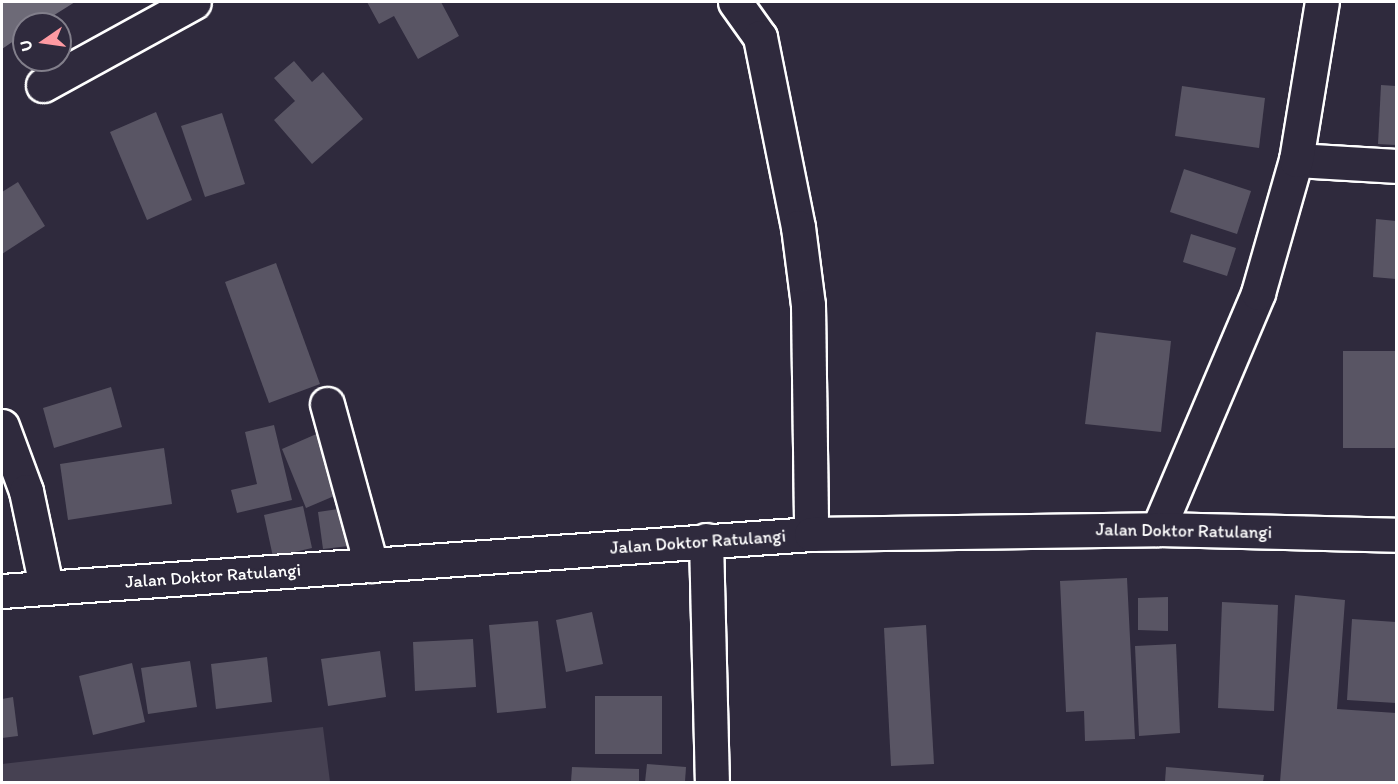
<!DOCTYPE html>
<style>
body{margin:0}
#map{position:relative;width:1398px;height:784px;overflow:hidden;background:#2f2a3d;font-family:Itim,sans-serif}
div>[style]{position:absolute}
.green>*{inset:0;background:#464152}
.water>*{inset:0;background:#6d6a77}
.building>*{inset:0;background:#595564}
.roads{filter:drop-shadow(2px 0 #fff) drop-shadow(-2px 0 #fff) drop-shadow(0 2px #fff) drop-shadow(0 -2px #fff)}
.minor>*{height:33px;margin:-16.5px;padding:0 16.5px;transform-origin:16.5px;border-radius:16.5px;background:#2f2a3d}
.highway>*{height:33px;margin:-16.5px;padding:0 16.5px;transform-origin:16.5px;border-radius:16.5px;background:#2f2a3d}
span{translate:-50% -50%;white-space:nowrap;text-align:center;line-height:1.15;-webkit-text-stroke:4.5px #2f2a3d;paint-order:stroke}
.street-label{font-size:18px;color:#fff}
.frame{position:absolute;inset:0;border:3px solid #fff;pointer-events:none}
.north{position:absolute;left:12px;top:12px;width:60px;height:60px;box-sizing:border-box;background:#2f2a3d;border:2px solid #827f8b;border-radius:50%;rotate:257deg;font-size:16px;font-weight:700;line-height:24px;text-align:center;color:#fff}
.north::after{content:'';display:block;margin:auto;width:21px;height:27px;background:#ff9aa2;clip-path:polygon(50% 0,100% 100%,50% 72%,0 100%)}
</style>
<div id="map">
<div class="green">
<div style="clip-path:polygon(323px 727px,330px 782px,2px 782px,2px 764px)"></div>
</div>
<div class="water">
<div style="clip-path:polygon(2px 2px,75px 2px,40px 24px,24px 24px,24px 34px,2px 49px)"></div>
</div>
<div class="building">
<div style="clip-path:polygon(367px 2px,441px 2px,459px 36px,418px 59px,394px 16px,379px 24px)"></div>
<div style="clip-path:polygon(294px 61px,312px 82px,323px 72px,363px 119px,312px 164px,274px 120px,295px 101px,274px 78px)"></div>
<div style="clip-path:polygon(1381px 85px,1396px 86px,1396px 145px,1378px 144px)"></div>
<div style="clip-path:polygon(1182px 86px,1265px 98px,1259px 148px,1175px 136px)"></div>
<div style="clip-path:polygon(156px 112px,192px 200px,147px 220px,110px 132px)"></div>
<div style="clip-path:polygon(222px 113px,245px 184px,205px 197px,181px 126px)"></div>
<div style="clip-path:polygon(1184px 169px,1251px 191px,1237px 234px,1170px 212px)"></div>
<div style="clip-path:polygon(18px 182px,45px 226px,2px 254px,2px 192px)"></div>
<div style="clip-path:polygon(1376px 219px,1396px 221px,1396px 279px,1373px 277px)"></div>
<div style="clip-path:polygon(1191px 234px,1236px 248px,1227px 276px,1183px 262px)"></div>
<div style="clip-path:polygon(276px 263px,320px 384px,269px 403px,225px 282px)"></div>
<div style="clip-path:polygon(1096px 332px,1171px 341px,1161px 432px,1085px 424px)"></div>
<div style="clip-path:polygon(1343px 351px,1396px 351px,1396px 448px,1343px 448px)"></div>
<div style="clip-path:polygon(111px 387px,122px 427px,54px 448px,43px 408px)"></div>
<div style="clip-path:polygon(274px 425px,292px 500px,237px 513px,231px 490px,257px 484px,245px 432px)"></div>
<div style="clip-path:polygon(321px 432px,346px 491px,306px 508px,282px 449px)"></div>
<div style="clip-path:polygon(164px 448px,172px 504px,68px 520px,60px 464px)"></div>
<div style="clip-path:polygon(303px 506px,312px 548px,273px 557px,264px 515px)"></div>
<div style="clip-path:polygon(352px 507px,357px 545px,323px 549px,318px 512px)"></div>
<div style="clip-path:polygon(1127px 578px,1135px 739px,1085px 741px,1084px 711px,1066px 712px,1060px 581px)"></div>
<div style="clip-path:polygon(1295px 595px,1345px 600px,1337px 709px,1396px 713px,1396px 782px,1280px 782px)"></div>
<div style="clip-path:polygon(1168px 597px,1168px 631px,1138px 630px,1138px 598px)"></div>
<div style="clip-path:polygon(1222px 602px,1278px 605px,1274px 711px,1218px 708px)"></div>
<div style="clip-path:polygon(592px 612px,603px 664px,566px 672px,556px 620px)"></div>
<div style="clip-path:polygon(1352px 619px,1396px 622px,1396px 703px,1347px 700px)"></div>
<div style="clip-path:polygon(538px 621px,546px 708px,497px 713px,489px 625px)"></div>
<div style="clip-path:polygon(926px 625px,934px 764px,891px 766px,884px 628px)"></div>
<div style="clip-path:polygon(473px 639px,476px 687px,415px 691px,413px 642px)"></div>
<div style="clip-path:polygon(1176px 644px,1180px 733px,1139px 736px,1135px 646px)"></div>
<div style="clip-path:polygon(380px 651px,386px 697px,328px 706px,321px 659px)"></div>
<div style="clip-path:polygon(267px 657px,272px 702px,216px 709px,211px 664px)"></div>
<div style="clip-path:polygon(190px 661px,197px 707px,148px 714px,141px 668px)"></div>
<div style="clip-path:polygon(132px 663px,145px 722px,93px 735px,79px 676px)"></div>
<div style="clip-path:polygon(595px 696px,662px 696px,662px 754px,595px 754px)"></div>
<div style="clip-path:polygon(13px 697px,18px 736px,2px 738px,2px 699px)"></div>
<div style="clip-path:polygon(647px 764px,686px 767px,685px 782px,645px 782px)"></div>
<div style="clip-path:polygon(572px 767px,639px 769px,639px 782px,571px 782px)"></div>
<div style="clip-path:polygon(1166px 767px,1264px 775px,1263px 782px,1165px 782px)"></div>
</div>
<div class="roads">
<div class="minor">
<div style="left:735px;top:2px;width:43px;rotate:54.5deg"></div>
<div style="left:760px;top:37px;width:194px;rotate:78.7deg"></div>
<div style="left:798px;top:227px;width:79px;rotate:82.7deg"></div>
<div style="left:808px;top:305px;width:229px;rotate:89.2deg"></div>
<div style="left:43px;top:85px;width:172px;rotate:-28.8deg"></div>
<div style="left:1296px;top:160px;width:100px;rotate:3.4deg"></div>
<div style="left:327px;top:404px;width:167px;rotate:74.7deg"></div>
<div style="left:2px;top:426px;width:69px;rotate:69.7deg"></div>
<div style="left:26px;top:491px;width:97px;rotate:78.1deg"></div>
<div style="left:1158px;top:529px;width:256px;rotate:-67deg"></div>
<div style="left:1258px;top:293px;width:138px;rotate:-74.1deg"></div>
<div style="left:1296px;top:160px;width:160px;rotate:-80.7deg"></div>
<div style="left:706px;top:540px;width:242px;rotate:88.6deg"></div>
</div>
<div class="highway">
<div style="left:2px;top:591px;width:811px;rotate:-4.03deg"></div>
<div style="left:811px;top:534px;width:347px;rotate:-0.8deg"></div>
<div style="left:1158px;top:529px;width:238px;rotate:1.4deg"></div>
</div>
</div>
<div class="street-label">
<span style="left:1184px;top:531px;rotate:1deg">Jalan Doktor Ratulangi</span>
<span style="left:698px;top:542px;rotate:-4deg">Jalan Doktor Ratulangi</span>
<span style="left:213px;top:576px;rotate:-4deg">Jalan Doktor Ratulangi</span>
</div>
<div class="frame"></div>
<div class="north">U</div>
</div>
